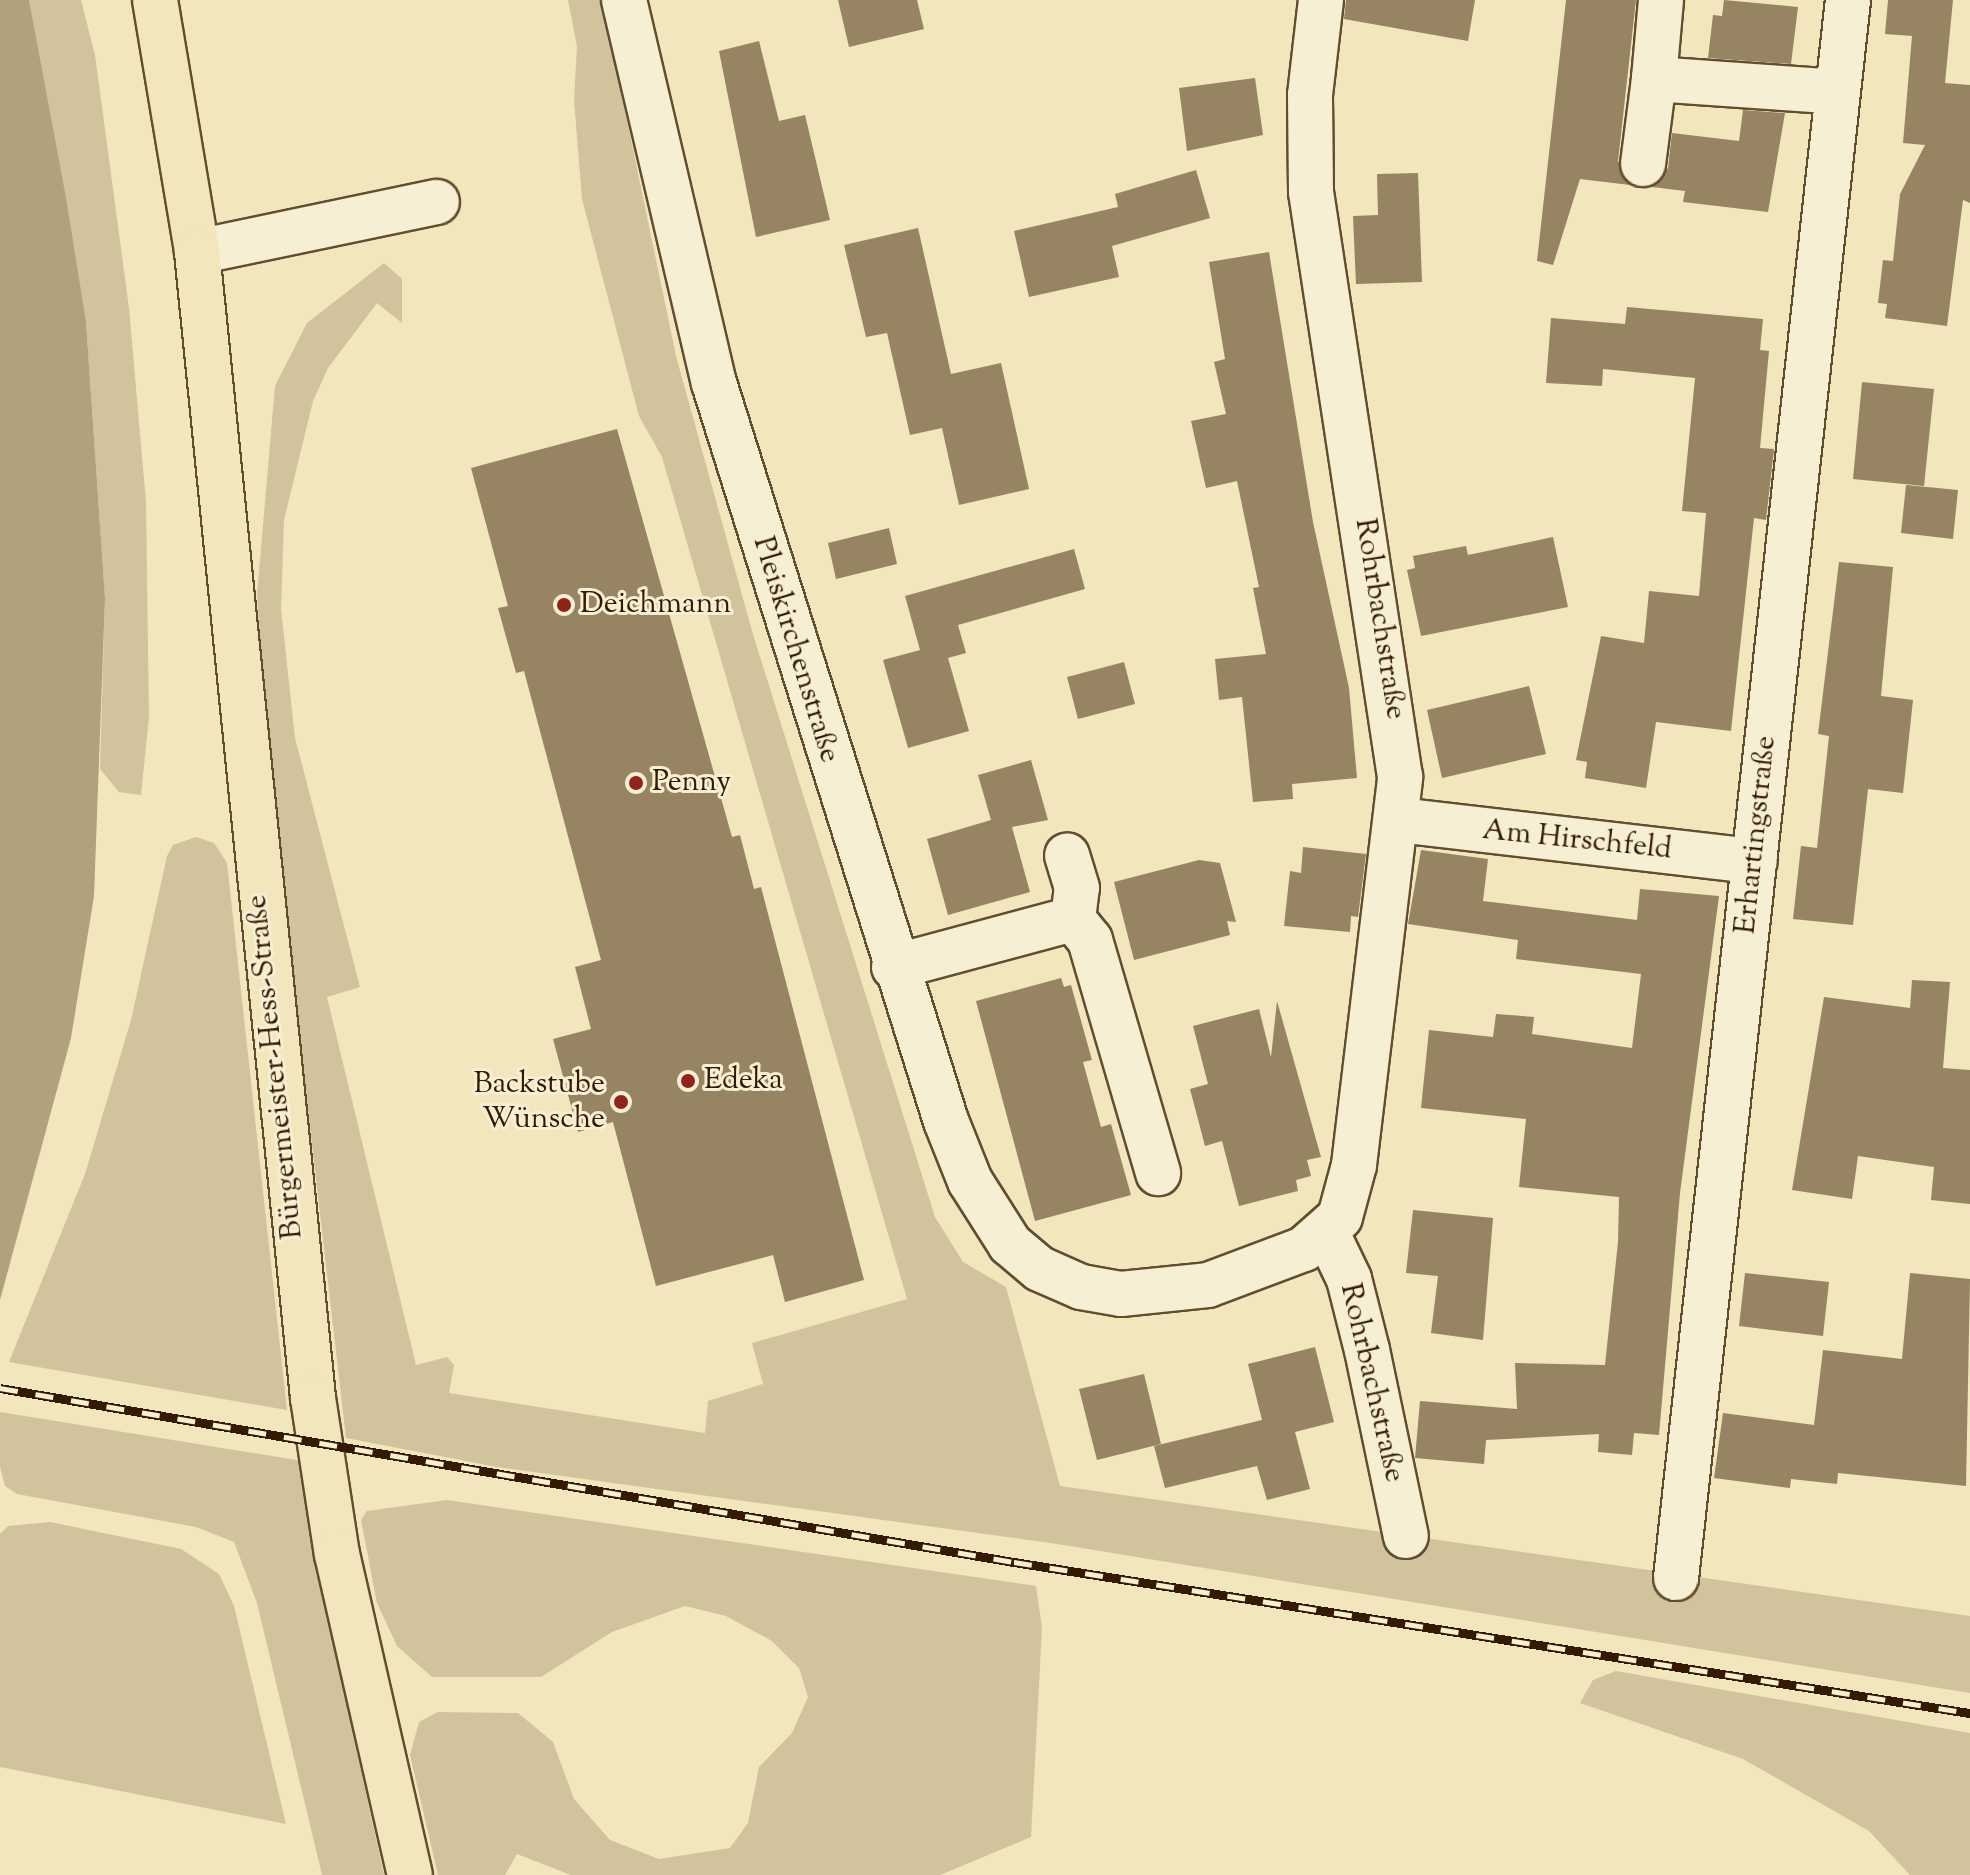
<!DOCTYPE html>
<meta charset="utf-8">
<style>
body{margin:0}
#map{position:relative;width:1970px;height:1875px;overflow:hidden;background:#f1e6bc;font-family:"Sorts Mill Goudy",serif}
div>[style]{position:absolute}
.green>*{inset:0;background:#d1c39c}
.water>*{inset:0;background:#b1a17c}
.building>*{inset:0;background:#968462}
.roads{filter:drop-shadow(2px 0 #634d2f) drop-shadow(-2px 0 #634d2f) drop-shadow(0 2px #634d2f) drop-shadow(0 -2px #634d2f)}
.minor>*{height:44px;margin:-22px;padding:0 22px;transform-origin:22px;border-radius:22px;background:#f6efd3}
.major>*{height:44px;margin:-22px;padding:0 22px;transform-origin:22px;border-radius:22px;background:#f1e6bc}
.rail>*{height:9px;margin-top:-4.5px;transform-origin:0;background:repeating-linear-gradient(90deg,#f6efd3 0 18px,#341a00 0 36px);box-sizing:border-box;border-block:2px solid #341a00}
.dots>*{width:22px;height:22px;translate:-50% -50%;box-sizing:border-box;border:4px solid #f6efd3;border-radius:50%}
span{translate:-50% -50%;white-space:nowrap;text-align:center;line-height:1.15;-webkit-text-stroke:6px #f6efd3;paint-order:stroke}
.poi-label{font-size:30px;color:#341a00}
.left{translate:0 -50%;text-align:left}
.right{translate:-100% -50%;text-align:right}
.street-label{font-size:30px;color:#341a00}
</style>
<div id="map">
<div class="green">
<div style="clip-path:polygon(29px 0,81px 0,95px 55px,129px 308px,146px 502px,149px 717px,141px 795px,119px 792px,100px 769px,105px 598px,86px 322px)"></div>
<div style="clip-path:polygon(568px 0,602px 0,676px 356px,752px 631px,935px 1217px,963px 1262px,1006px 1287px,1060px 1486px,1970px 1616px,1970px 1693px,1051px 1543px,497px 1467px,346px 1438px,269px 773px,257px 595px,275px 386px,307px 323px,384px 263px,402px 279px,402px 323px,377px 303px,328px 368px,313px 401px,284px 520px,281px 609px,295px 738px,360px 987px,327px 997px,416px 1365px,447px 1357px,454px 1365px,449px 1393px,705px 1433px,708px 1401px,763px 1384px,752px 1343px,907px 1299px,662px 457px,639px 416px,582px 199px,574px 100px,577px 46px)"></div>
<div style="clip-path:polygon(196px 837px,214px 843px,227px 863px,287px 1410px,9px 1362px,85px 1174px,131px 1020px,167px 856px,173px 845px)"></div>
<div style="clip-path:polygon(0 1412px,303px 1461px,323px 1597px,384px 1875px,322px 1875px,257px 1603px,234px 1542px,196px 1527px,17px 1494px,5px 1486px,0 1467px)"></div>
<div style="clip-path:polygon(447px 1500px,1036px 1586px,1042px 1628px,1031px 1837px,940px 1875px,571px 1875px,517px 1854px,505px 1875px,438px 1875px,410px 1755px,419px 1722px,438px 1712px,518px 1713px,553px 1742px,574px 1799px,610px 1840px,659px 1859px,730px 1848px,748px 1823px,759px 1767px,792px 1733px,808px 1697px,799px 1668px,772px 1641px,726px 1616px,685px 1606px,612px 1632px,541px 1677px,432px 1677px,397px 1646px,377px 1603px,361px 1520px,367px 1511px)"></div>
<div style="clip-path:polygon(50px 1522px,181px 1549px,219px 1574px,234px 1606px,286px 1824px,0 1767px,0 1534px,8px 1526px)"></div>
<div style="clip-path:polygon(1616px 1671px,1970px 1733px,1970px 1875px,1910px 1875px,1869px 1831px,1743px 1759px,1580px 1703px,1593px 1680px)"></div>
</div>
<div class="water">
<div style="clip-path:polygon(0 0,29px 0,66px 198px,86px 322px,105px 598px,94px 896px,71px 1038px,0 1300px)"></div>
</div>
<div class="building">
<div style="clip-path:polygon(838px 0,917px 0,924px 29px,849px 47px)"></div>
<div style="clip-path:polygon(1346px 0,1475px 0,1468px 41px,1344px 19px)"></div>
<div style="clip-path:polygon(1566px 0,1636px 0,1618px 161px,1630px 185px,1580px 179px,1553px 265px,1537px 261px)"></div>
<div style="clip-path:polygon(1724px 0,1798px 7px,1791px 64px,1708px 58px,1713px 15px,1722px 16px)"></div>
<div style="clip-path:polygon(1888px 0,1953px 0,1945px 83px,1970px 85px,1970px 203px,1963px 200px,1947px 326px,1885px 318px,1887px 304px,1878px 303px,1883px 260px,1893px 261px,1900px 194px,1925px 145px,1903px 143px,1912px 36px,1885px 34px)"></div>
<div style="clip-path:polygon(759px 41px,779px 121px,805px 115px,830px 220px,756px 237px,719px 51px)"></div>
<div style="clip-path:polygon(1255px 78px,1263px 135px,1187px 151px,1179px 88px)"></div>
<div style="clip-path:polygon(1743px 110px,1785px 113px,1768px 212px,1683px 202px,1685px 191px,1652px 187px,1668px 168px,1672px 133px,1739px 141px)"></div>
<div style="clip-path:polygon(1196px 170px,1210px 218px,1112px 246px,1119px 277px,1029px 297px,1014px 231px,1118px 207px,1115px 194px)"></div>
<div style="clip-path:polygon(1418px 173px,1422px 282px,1356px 284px,1353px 216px,1378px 215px,1377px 174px)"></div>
<div style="clip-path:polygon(918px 228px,951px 374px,1001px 363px,1029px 489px,959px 505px,942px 428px,910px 435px,887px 333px,866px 337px,844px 245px)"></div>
<div style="clip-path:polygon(1269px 252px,1313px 522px,1349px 688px,1357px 778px,1292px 784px,1293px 799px,1253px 802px,1242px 697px,1219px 700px,1215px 659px,1266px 654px,1253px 588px,1259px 587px,1237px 481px,1206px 488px,1191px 421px,1226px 414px,1214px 362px,1225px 359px,1209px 262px)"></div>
<div style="clip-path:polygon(1627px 307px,1763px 319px,1760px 350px,1769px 351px,1760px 448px,1774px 449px,1766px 520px,1754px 518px,1731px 731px,1656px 722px,1646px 788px,1585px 778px,1587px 762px,1576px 760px,1601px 636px,1644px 643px,1649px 591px,1699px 596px,1706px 513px,1682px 511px,1695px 378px,1603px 369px,1602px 386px,1546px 383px,1551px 318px,1625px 324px)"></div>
<div style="clip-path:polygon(1862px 382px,1934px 389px,1924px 486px,1853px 479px)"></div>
<div style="clip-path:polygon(617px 429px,732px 837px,740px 835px,754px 889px,761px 887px,864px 1280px,785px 1302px,773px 1255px,656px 1286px,613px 1122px,578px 1132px,553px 1039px,591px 1029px,575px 967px,601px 960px,524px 671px,516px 673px,498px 608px,508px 606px,471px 468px)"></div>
<div style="clip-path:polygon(1906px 485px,1958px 490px,1953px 539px,1901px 533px)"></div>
<div style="clip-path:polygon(889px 528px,897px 564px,836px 579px,828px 543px)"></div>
<div style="clip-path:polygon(1553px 537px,1568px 607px,1421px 636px,1407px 570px,1415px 568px,1413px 556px,1466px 546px,1468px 555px)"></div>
<div style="clip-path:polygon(1074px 549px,1085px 589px,958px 625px,966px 653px,948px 658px,969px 731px,908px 748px,883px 660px,920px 650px,905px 596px)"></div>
<div style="clip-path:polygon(1839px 562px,1893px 567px,1881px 696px,1913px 700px,1903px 793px,1868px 789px,1853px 925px,1793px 919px,1801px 846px,1817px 848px,1829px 736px,1818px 734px)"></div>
<div style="clip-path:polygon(1124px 662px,1135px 704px,1078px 719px,1067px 677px)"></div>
<div style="clip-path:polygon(1529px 686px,1546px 754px,1442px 778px,1427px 710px)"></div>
<div style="clip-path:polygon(1031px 760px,1048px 820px,1012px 827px,1030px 892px,948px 915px,927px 839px,991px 820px,978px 775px)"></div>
<div style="clip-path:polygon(1303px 847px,1366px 854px,1358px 917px,1351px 916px,1350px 932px,1284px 926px,1290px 871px,1301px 873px)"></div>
<div style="clip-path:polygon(1421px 850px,1488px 859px,1483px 901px,1637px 920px,1640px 889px,1719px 896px,1680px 1193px,1659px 1435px,1634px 1433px,1632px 1455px,1598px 1452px,1599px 1434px,1486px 1440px,1484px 1464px,1415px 1458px,1420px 1401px,1517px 1409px,1515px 1363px,1605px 1365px,1618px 1242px,1619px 1197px,1519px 1187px,1526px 1119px,1421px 1108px,1429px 1030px,1493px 1037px,1496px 1014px,1534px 1017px,1532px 1034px,1632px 1048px,1641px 974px,1516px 959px,1518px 940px,1408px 924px)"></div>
<div style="clip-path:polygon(1199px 860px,1220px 863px,1236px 922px,1227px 921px,1230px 935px,1134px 960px,1114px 882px)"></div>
<div style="clip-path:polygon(1061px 978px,1064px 987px,1071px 985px,1092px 1060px,1083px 1062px,1101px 1127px,1111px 1124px,1131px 1195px,1035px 1221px,976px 1001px)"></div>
<div style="clip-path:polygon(1912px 980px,1950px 982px,1943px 1068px,1970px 1070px,1970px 1204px,1931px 1200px,1934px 1167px,1858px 1156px,1852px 1199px,1792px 1190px,1824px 997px,1910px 1008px)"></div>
<div style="clip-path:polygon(1277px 1001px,1321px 1157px,1307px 1160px,1311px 1176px,1296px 1180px,1298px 1191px,1239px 1206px,1222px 1141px,1205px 1146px,1190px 1089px,1208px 1084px,1193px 1026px,1259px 1009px,1271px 1057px)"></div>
<div style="clip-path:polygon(1413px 1210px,1493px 1218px,1483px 1340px,1431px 1333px,1438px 1276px,1406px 1273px)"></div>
<div style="clip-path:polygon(1745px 1273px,1829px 1282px,1823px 1336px,1739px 1326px)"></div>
<div style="clip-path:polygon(1910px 1273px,1970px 1279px,1966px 1486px,1838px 1473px,1837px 1484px,1791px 1479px,1790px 1488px,1714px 1478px,1723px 1413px,1814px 1425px,1823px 1350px,1902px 1359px)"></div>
<div style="clip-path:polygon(1315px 1347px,1334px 1422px,1295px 1432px,1310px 1489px,1267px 1500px,1257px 1466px,1165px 1488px,1154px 1446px,1262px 1420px,1248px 1364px)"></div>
<div style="clip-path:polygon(1144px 1374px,1161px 1444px,1097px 1460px,1079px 1389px)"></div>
</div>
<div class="roads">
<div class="minor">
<div style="left:624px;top:0;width:393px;rotate:76.8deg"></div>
<div style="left:714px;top:383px;width:774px;rotate:72.55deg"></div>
<div style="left:946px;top:1121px;width:65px;rotate:68.2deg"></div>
<div style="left:970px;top:1181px;width:75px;rotate:57.6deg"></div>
<div style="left:1010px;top:1244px;width:39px;rotate:40deg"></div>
<div style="left:1040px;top:1269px;width:45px;rotate:23.7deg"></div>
<div style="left:1081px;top:1287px;width:41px;rotate:9.9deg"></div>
<div style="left:1121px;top:1294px;width:87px;rotate:-5.9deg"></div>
<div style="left:1208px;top:1285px;width:103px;rotate:-20.6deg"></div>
<div style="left:1304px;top:1249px;width:48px;rotate:-41.6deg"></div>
<div style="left:1340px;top:1217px;width:54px;rotate:-74.9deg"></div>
<div style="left:1354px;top:1165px;width:391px;rotate:-83.2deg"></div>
<div style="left:1400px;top:777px;width:592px;rotate:-98.65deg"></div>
<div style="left:1311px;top:192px;width:97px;rotate:-90.6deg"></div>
<div style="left:1310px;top:95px;width:96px;rotate:-83.4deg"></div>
<div style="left:1661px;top:0;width:79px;rotate:95.1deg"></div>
<div style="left:1654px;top:79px;width:184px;rotate:4deg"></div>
<div style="left:1643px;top:164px;width:86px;rotate:-82.6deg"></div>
<div style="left:197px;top:252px;width:245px;rotate:-11.8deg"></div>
<div style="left:1398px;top:820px;width:359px;rotate:6.6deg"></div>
<div style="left:1073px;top:919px;width:27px;rotate:51deg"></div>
<div style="left:1090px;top:940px;width:243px;rotate:73.7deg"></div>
<div style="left:894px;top:967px;width:185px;rotate:-15deg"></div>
<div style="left:1073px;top:919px;width:31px;rotate:-83deg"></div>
<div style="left:1077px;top:888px;width:34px;rotate:-107deg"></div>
<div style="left:1327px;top:1233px;width:51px;rotate:64.4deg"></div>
<div style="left:1349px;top:1279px;width:73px;rotate:75.8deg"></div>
<div style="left:1367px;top:1350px;width:190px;rotate:78.2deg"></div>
<div style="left:1676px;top:1578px;width:1587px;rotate:-83.78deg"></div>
</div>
<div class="major">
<div style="left:155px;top:0;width:255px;rotate:80.5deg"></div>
<div style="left:197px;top:252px;width:1152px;rotate:84.22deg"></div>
<div style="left:313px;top:1398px;width:158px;rotate:81.3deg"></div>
<div style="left:337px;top:1554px;width:329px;rotate:77.2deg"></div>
</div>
</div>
<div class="rail">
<div style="left:0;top:1388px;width:1029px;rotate:9.74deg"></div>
<div style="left:1014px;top:1562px;width:968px;rotate:8.98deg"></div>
</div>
<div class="dots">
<div style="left:564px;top:605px;background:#8f2418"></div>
<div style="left:636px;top:783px;background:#8f2418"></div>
<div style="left:688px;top:1081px;background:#8f2418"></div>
<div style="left:621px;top:1102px;background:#8f2418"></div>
</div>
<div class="poi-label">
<span class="left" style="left:580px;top:605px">Deichmann</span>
<span class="left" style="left:652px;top:783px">Penny</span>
<span class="left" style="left:704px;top:1081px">Edeka</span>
<span class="right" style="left:605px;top:1102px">Backstube<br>Wünsche</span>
</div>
<div class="street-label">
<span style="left:1379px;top:619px;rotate:81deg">Rohrbachstraße</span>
<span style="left:795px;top:650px;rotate:73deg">Pleiskirchenstraße</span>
<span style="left:1757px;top:835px;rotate:-84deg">Erhartingstraße</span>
<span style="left:1577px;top:841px;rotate:6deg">Am Hirschfeld</span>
<span style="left:276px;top:1067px;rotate:-96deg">Bürgermeister-Hess-Straße</span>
<span style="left:1371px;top:1383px;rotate:77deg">Rohrbachstraße</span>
</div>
</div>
